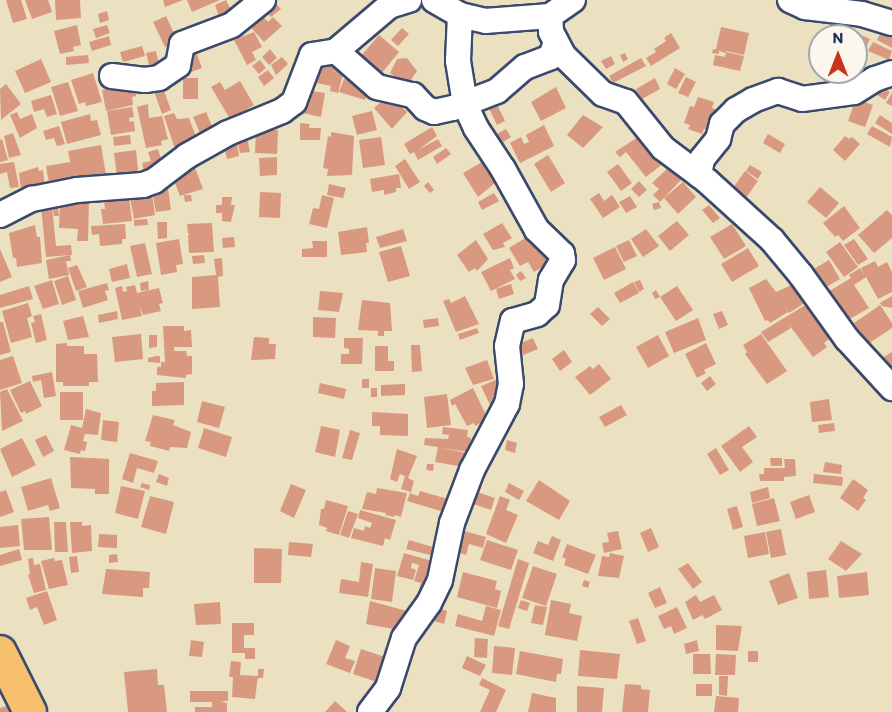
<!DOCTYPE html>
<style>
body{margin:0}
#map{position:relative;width:892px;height:712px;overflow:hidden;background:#ebe1c0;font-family:Itim,sans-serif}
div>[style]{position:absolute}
.building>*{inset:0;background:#d99980}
.roads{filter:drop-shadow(2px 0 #3a4a6d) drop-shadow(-2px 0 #3a4a6d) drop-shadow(0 2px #3a4a6d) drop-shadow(0 -2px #3a4a6d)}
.minor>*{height:24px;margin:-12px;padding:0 12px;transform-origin:12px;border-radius:12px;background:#fff}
.major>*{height:32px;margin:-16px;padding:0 16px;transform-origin:16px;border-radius:16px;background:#f7c06c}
span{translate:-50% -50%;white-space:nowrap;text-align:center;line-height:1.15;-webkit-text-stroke:4.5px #fbf7ec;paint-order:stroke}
.north{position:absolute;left:808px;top:24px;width:60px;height:60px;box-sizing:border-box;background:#fbf7ec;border:2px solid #a1a7b3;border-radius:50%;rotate:0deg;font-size:16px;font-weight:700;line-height:24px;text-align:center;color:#1b2f5e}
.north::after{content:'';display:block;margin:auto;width:21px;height:27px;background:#c8321e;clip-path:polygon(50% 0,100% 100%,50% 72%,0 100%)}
</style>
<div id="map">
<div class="building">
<div style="clip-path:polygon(6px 0,21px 0,27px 19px,13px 23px)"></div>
<div style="clip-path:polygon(25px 0,48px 0,52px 12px,32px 19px)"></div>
<div style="clip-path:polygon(55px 0,80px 0,81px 18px,56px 20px)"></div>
<div style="clip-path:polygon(163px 0,183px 0,165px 7px)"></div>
<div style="clip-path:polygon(187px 0,220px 0,192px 12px)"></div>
<div style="clip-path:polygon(226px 0,231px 10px,219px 17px,215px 5px)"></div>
<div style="clip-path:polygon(273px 0,281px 9px,271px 17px,263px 9px)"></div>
<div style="clip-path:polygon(257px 10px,268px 22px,273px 17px,282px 26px,264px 42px,245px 21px)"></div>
<div style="clip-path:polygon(107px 11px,109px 20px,100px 23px,98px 14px)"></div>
<div style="clip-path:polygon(166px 16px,178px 42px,165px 47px,153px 22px)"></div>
<div style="clip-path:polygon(885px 24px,892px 27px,892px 48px,877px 40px)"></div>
<div style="clip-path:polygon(77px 25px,81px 45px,73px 47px,74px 51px,60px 54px,54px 31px)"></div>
<div style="clip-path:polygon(107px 25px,110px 33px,96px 38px,93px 29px)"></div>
<div style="clip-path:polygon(721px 27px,749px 33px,744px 55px,726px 51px,726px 53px,719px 51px,719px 54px,712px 53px,713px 49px,716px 49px)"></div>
<div style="clip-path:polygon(843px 27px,870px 39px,864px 51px,856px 48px,856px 36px,839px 36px)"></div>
<div style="clip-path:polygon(402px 28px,409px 34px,398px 46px,391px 40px)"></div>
<div style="clip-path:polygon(254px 32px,262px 47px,252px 52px,256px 60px,247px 65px,234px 40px)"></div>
<div style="clip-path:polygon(671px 33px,680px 48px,651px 66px,646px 58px,656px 52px,654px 49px,666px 41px,664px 38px)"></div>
<div style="clip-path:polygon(379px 35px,399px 52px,381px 74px,360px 57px)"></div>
<div style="clip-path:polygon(109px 36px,111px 45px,92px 51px,89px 42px)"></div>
<div style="clip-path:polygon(873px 42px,892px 51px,889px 60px,868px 51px)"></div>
<div style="clip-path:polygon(193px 43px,202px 68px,191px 72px,182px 47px)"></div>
<div style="clip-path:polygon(142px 46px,145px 56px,123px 62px,120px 52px)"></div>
<div style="clip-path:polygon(270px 49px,277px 58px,269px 65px,262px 57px)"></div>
<div style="clip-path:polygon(156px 51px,161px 75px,152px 77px,146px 53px)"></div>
<div style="clip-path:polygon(726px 52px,744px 56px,740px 71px,713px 65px,715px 55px,725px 57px)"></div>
<div style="clip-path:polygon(625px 53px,628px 59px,623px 62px,620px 55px)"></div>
<div style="clip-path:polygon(88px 55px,89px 63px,66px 65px,66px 57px)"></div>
<div style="clip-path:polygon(611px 56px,615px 64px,606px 69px,601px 61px)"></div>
<div style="clip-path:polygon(282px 57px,288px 64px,276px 75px,271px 65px)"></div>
<div style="clip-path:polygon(324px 57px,337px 59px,334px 74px,336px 68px,344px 70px,338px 93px,330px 91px,331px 86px,317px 83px)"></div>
<div style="clip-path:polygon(407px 58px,417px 71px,407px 86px,390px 73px,397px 59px)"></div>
<div style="clip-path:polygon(641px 58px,646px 66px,613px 83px,609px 76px)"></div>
<div style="clip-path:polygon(41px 59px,51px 82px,25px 93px,15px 71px)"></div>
<div style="clip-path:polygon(260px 60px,266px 68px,259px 74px,252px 66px)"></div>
<div style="clip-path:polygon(856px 62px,868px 69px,855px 91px,839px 82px,845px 72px,856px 72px)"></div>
<div style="clip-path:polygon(675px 68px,685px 74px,676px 89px,667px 84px)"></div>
<div style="clip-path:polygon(268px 70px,274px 78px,264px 86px,258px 77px)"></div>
<div style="clip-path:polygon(93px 73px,102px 102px,86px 106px,85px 102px,79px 104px,71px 80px)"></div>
<div style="clip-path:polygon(686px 77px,696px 82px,688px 97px,678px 93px)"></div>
<div style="clip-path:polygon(183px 78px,198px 78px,198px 99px,183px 99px)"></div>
<div style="clip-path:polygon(655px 78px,660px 89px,642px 99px,636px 89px)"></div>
<div style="clip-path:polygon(344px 79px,369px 87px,365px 100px,339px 92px)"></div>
<div style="clip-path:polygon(160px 80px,171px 110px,162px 114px,151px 83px)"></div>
<div style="clip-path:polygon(240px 81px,254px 105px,230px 119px,211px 87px,220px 82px,225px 90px)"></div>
<div style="clip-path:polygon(68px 82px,78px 111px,60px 116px,51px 87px)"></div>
<div style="clip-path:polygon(6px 84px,21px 104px,1px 120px,0 89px)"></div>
<div style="clip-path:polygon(134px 84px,136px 96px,132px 97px,133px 105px,106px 111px,102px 90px)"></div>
<div style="clip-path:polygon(879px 86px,890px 92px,885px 100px,874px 93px)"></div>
<div style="clip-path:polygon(556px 87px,566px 108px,541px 121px,531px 102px)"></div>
<div style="clip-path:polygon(306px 90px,325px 93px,321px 117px,302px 113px)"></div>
<div style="clip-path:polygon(892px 93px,892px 106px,886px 103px)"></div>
<div style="clip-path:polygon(51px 95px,57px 114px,47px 117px,44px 109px,34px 112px,31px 101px)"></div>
<div style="clip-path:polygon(389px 95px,407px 112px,392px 129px,374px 108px)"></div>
<div style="clip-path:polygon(698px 97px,714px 102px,712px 108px,719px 110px,712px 131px,704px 129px,702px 134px,688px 129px,690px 125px,684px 123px,690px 106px,694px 107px)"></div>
<div style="clip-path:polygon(494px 98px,505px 121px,497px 125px,486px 102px)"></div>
<div style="clip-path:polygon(856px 99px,873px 105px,865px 127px,848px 121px)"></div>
<div style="clip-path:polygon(148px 104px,149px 118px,162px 116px,168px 139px,161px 141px,162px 145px,146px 148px,137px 107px)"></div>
<div style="clip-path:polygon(132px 107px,134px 117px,129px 118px,130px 122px,134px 121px,135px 131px,111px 135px,107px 111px)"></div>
<div style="clip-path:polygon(372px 111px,377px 130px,357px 135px,352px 116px)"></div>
<div style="clip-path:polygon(17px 112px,20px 119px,32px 114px,37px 128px,20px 138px,10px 115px)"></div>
<div style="clip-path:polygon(206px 112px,215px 133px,202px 138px,193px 117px)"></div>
<div style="clip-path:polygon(174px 113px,177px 119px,189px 118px,198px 142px,175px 149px,164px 116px)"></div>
<div style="clip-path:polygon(90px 114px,91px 121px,97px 120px,101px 135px,67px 144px,61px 122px)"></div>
<div style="clip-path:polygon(583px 115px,603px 127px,583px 148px,567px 135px)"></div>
<div style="clip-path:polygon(880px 115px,892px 123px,892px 134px,875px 123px)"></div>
<div style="clip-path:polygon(300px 123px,310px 124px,309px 128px,321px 128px,320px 140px,300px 140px)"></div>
<div style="clip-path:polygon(544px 125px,554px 146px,520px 163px,510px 143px,521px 137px,524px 144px,529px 142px,526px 135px)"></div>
<div style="clip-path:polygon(59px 126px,65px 144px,57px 146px,54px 138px,46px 140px,43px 131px)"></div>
<div style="clip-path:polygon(872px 126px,892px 137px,890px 147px,867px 134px)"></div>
<div style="clip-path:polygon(432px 127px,437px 136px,418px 150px,438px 139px,442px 146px,418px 160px,414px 152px,410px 154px,404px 144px)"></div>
<div style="clip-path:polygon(256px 129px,278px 130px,277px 154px,255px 153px)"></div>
<div style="clip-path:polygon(506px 129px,511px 137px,503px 142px,497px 134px)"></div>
<div style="clip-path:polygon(246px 132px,250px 152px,240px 153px,236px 134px)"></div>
<div style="clip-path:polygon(331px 132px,354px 136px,352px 175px,327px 176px,328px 169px,323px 168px,328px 136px,331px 137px)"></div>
<div style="clip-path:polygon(13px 133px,21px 155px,9px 158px,4px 136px)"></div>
<div style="clip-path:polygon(768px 134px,785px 144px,780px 153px,763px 143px)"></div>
<div style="clip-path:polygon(130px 135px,131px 144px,114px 146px,113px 137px)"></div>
<div style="clip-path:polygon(641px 135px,664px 163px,646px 177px,626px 152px,620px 157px,615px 152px)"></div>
<div style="clip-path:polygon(845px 136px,849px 139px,852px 137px,860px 144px,845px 161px,833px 150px)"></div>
<div style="clip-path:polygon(381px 137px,385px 165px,363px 168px,359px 140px)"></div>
<div style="clip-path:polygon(2px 139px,8px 160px,0 162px,0 140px)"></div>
<div style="clip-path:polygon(236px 139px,239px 156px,227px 159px,223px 142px)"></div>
<div style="clip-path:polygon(101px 145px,107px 181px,50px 190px,46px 166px,70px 162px,68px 151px)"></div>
<div style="clip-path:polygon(446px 148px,451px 154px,437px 164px,433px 157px)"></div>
<div style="clip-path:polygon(158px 149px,164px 169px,145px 176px,142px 163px,151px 161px,148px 152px)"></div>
<div style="clip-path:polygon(136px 150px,139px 179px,118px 184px,114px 153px)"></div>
<div style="clip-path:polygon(548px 155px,565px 183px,551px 192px,534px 164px)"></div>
<div style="clip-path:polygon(277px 157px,277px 175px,260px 176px,259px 158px)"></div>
<div style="clip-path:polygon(405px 159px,420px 182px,409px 189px,395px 166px)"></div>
<div style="clip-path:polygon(14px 162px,19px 187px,10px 188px,7px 172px,0 174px,0 164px)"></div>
<div style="clip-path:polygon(193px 162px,203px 189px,180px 196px,170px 170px)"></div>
<div style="clip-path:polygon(482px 162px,495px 183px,478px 197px,463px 173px)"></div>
<div style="clip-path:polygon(618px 164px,632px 183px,621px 191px,607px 172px)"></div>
<div style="clip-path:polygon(750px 165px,762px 172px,758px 179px,746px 171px)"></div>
<div style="clip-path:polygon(38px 167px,39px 171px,43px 170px,45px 186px,21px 190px,19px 173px)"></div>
<div style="clip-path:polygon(667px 169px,682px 179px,660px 202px,653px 195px,659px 189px,652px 183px)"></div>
<div style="clip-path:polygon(745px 171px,758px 181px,741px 205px,728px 195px)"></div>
<div style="clip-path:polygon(399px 174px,401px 188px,396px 188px,396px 192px,384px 195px,384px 190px,372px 192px,370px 179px)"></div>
<div style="clip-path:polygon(639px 181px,647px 190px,639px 197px,631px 189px)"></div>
<div style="clip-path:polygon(428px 182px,434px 190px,430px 193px,424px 186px)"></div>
<div style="clip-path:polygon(683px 182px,696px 197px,678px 214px,664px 198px)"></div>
<div style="clip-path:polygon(329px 184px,346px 188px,343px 198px,327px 195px)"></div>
<div style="clip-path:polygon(820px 187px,839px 203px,826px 218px,807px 202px)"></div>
<div style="clip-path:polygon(168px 188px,171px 210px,156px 212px,152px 191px)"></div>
<div style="clip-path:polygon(260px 192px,281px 193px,280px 218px,259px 217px)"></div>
<div style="clip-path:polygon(494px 193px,499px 201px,482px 210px,478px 202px)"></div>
<div style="clip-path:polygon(599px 193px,604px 201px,612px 195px,620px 207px,603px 218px,590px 199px)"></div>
<div style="clip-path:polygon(152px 194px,155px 215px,134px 219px,130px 198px)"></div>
<div style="clip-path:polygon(184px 195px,191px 195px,192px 201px,185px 202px)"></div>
<div style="clip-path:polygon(322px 195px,334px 198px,327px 228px,309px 224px,313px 208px,319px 209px)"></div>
<div style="clip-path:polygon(630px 196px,637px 207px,626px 213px,619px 202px)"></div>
<div style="clip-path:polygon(99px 197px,99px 201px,89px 202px,88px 241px,77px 241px,78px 229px,59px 228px,60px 201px)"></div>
<div style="clip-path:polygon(222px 197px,232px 197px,231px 205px,235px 205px,231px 222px,222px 221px,222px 213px,216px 213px,216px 205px,222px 205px)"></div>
<div style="clip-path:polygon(129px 198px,132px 221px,103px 224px,101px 209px,105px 209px,104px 201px)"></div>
<div style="clip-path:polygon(57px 201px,59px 216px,54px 216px,52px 202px)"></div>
<div style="clip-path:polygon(659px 202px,661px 208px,654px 210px,652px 204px)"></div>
<div style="clip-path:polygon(709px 205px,720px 218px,713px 223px,702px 210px)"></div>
<div style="clip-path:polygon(52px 206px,56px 246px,71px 245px,72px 255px,46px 257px,41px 207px)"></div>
<div style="clip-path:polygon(844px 206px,860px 228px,843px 241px,838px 235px,835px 237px,823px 223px)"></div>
<div style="clip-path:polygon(887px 210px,892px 215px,892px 238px,874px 253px,858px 235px)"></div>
<div style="clip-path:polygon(147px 219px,148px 225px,134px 226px,134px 220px)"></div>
<div style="clip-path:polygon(677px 221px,689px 235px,670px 251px,658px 236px)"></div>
<div style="clip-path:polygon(157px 222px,167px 222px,167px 238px,158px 239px)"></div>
<div style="clip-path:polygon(212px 223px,214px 252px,189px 253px,188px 235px,190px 235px,188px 233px,187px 224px)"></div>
<div style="clip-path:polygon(502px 223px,512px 238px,503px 243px,505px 247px,493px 250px,483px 234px)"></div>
<div style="clip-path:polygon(125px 224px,126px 239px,122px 239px,122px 244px,100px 246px,99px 234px,92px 235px,91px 226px)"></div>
<div style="clip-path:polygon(732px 224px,746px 246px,724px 259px,710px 237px)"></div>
<div style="clip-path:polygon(35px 225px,37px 237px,40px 237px,42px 263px,17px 267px,16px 258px,13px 258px,9px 233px)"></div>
<div style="clip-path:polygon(367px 227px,369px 243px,366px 243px,367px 252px,341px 255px,338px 232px)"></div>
<div style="clip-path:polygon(530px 227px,552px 261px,534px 272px,528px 262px,520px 266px,509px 248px,532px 234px,526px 237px,523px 230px)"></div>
<div style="clip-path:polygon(403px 229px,407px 241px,380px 248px,376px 237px)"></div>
<div style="clip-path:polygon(646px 229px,659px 246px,643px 257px,631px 239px)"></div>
<div style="clip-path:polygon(234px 237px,235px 247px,223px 248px,222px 238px)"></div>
<div style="clip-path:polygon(179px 239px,183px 264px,176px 265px,177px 272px,161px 275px,156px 243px)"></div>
<div style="clip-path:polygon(854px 239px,868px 259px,858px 265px,844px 245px)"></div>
<div style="clip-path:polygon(476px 240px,488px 259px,477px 271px,475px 268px,469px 272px,457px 255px)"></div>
<div style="clip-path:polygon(629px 240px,637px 256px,624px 262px,616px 246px)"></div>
<div style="clip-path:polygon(312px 241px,327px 241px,327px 257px,302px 257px,302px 249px,313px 248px)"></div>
<div style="clip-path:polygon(840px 242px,858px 267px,844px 277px,826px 252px)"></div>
<div style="clip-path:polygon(145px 243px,152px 274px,137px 277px,130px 246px)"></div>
<div style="clip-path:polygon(401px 246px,410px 276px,388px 282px,379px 252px)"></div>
<div style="clip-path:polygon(615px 247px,626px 269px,604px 280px,593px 258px)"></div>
<div style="clip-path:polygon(748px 248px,759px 266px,732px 282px,721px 264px)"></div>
<div style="clip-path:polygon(0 249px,12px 277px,0 282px)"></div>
<div style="clip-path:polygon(70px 255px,71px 261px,66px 261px,69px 275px,49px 279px,46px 260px)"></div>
<div style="clip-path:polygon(204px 255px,205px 263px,193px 264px,192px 256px)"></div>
<div style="clip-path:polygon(222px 258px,223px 276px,218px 277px,220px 307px,192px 309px,192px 277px,216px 275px,214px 259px)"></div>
<div style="clip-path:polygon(510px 258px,514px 268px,510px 270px,515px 279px,491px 291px,481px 272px)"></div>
<div style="clip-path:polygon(829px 260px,840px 279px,818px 292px,807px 273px)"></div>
<div style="clip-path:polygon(875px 261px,878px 267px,887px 262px,892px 272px,892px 292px,878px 299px,866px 277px,854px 285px,869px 308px,848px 320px,840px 307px,837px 310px,826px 293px,851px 278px,849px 275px,860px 268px,864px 275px,861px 268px)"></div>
<div style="clip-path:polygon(127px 264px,130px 278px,112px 282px,109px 269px)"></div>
<div style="clip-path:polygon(77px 265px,87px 287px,76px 291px,68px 268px)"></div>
<div style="clip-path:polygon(521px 271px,526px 278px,520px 281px,516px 275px)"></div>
<div style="clip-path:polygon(68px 276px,76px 300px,62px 305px,54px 281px)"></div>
<div style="clip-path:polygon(766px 279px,776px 292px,798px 282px,806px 302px,789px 313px,779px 297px,788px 312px,770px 323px,768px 320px,765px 321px,749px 288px)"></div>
<div style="clip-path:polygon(52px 280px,59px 304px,43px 309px,34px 286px)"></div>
<div style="clip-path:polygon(640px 280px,644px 289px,639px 292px,634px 282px)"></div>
<div style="clip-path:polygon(148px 281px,149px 290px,141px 291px,140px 283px)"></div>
<div style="clip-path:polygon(633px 282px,639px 293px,620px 303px,614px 293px)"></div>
<div style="clip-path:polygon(107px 283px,109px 290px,105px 291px,108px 300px,83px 308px,78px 291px)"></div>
<div style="clip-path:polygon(511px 284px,514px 294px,499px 299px,496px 289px)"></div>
<div style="clip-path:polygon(135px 285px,137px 293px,159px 288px,163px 303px,159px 304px,161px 311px,143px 315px,139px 305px,142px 316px,122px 320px,115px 288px,122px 286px,123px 292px,127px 291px,126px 287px)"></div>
<div style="clip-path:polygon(29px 286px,33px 299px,0 308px,0 295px)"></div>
<div style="clip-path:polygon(677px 286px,693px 310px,676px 321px,660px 297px)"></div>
<div style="clip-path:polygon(656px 290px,660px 297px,655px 299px,652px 293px)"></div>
<div style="clip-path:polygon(320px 291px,343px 293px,339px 312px,318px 310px)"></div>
<div style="clip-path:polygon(465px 296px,479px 324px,456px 332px,443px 301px,449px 299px,451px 303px)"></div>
<div style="clip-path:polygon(892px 296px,892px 308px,882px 306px,880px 303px)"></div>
<div style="clip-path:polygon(362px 300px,390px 303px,392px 331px,384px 331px,384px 336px,378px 336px,378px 331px,358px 330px)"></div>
<div style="clip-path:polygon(28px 303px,32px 316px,27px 318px,32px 337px,11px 343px,2px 311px)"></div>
<div style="clip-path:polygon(807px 304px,832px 337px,824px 343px,827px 347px,813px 357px,787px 322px,791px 328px,768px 342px,761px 332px)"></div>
<div style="clip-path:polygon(880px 305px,892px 323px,892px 328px,868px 344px,854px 323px)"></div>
<div style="clip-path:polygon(598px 307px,610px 319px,602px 326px,590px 314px)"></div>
<div style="clip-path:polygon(117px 311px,118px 319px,99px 323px,98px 315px)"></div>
<div style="clip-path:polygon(722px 311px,728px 325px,719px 329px,713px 314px)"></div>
<div style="clip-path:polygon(41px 314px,47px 340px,36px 343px,31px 323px,35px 322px,33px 316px)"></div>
<div style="clip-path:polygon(83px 316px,89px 337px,68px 340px,63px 321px)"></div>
<div style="clip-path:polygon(313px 317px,336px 318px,335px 338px,313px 337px)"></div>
<div style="clip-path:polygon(438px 318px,439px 326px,424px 328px,423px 320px)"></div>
<div style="clip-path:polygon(698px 318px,706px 340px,674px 353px,665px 332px)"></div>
<div style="clip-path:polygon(0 322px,3px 322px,11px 352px,0 355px)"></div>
<div style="clip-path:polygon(163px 326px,184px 326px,184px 331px,191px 330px,192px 347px,174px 347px,174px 351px,186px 351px,187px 356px,192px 356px,192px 374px,186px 375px,186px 378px,157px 375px,157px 367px,161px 367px,161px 362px,165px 362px)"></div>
<div style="clip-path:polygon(477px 328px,479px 333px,460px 340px,458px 334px)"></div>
<div style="clip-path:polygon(141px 334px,143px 359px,115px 362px,112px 337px)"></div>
<div style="clip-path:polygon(761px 334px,787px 371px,767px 384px,745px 354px,747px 352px,743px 345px)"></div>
<div style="clip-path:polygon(149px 335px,157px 335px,157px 347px,149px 348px)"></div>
<div style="clip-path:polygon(658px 335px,669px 356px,648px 368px,636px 347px)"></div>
<div style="clip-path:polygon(254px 337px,269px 338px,269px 344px,276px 344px,275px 359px,251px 360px)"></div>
<div style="clip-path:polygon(344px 338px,363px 338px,362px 364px,341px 364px,341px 354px,349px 354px,349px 349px,344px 348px)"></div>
<div style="clip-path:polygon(533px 338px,538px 349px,521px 356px,516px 345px)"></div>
<div style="clip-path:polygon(67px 343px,67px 346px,84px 346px,84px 354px,97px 354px,98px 382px,89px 382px,89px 386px,63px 386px,63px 382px,56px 382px,56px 344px)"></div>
<div style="clip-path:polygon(706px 343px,716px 364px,704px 370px,706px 373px,697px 378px,685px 354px)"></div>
<div style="clip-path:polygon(411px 345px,420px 345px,422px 371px,412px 372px)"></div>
<div style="clip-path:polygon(375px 346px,388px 346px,388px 361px,394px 361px,394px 371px,375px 371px)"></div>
<div style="clip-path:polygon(564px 350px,572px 362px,560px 371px,552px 359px)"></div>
<div style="clip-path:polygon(892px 352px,892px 374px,882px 358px)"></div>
<div style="clip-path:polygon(13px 356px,22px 383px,0 390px,0 360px)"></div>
<div style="clip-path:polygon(156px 356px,160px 356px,160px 363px,148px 362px,148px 358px)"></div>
<div style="clip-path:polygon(487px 360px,494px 379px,473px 385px,465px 368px)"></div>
<div style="clip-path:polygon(599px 364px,611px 379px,590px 395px,575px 377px,590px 366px,593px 369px)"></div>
<div style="clip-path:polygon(52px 372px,56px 396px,44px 398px,41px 380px,33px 382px,32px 376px)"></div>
<div style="clip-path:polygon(710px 376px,716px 384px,707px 391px,701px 383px)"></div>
<div style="clip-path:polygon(362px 379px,369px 379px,369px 388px,362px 388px)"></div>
<div style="clip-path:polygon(498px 379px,507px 397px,490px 405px,481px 386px)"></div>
<div style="clip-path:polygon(30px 381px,42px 406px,26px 414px,25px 411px,21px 413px,10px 390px)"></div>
<div style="clip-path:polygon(184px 382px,184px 405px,152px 406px,152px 391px,156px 391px,156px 383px)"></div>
<div style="clip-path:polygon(320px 383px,346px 389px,344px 399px,318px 393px)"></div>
<div style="clip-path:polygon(405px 384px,405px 395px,381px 396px,381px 385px)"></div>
<div style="clip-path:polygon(371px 388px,377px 388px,377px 397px,371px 397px)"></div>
<div style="clip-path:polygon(473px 388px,488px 419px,475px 426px,474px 423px,467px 426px,455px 404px,452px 406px,450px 400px)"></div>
<div style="clip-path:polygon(7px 389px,23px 421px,2px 431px,0 392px)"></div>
<div style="clip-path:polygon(60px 392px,83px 392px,83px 420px,60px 420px)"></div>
<div style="clip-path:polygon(447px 394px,451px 425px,427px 428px,424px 397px)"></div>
<div style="clip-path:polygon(829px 399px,832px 420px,812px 422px,810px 402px)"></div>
<div style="clip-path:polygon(202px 401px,225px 407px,219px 428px,197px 422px)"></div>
<div style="clip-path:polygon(621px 405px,627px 415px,605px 427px,599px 417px)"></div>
<div style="clip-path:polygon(86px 409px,101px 413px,98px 435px,85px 434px,83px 441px,87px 442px,85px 451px,81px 450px,80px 454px,64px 450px,71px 425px,82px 428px)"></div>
<div style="clip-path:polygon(372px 412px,408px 414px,408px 436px,380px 435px,380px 426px,372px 426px)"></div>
<div style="clip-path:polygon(153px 415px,175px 420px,173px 425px,191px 432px,187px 448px,170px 447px,169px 451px,150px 446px,151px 442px,145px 441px)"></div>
<div style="clip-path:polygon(103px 420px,119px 422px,117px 442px,101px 440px)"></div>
<div style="clip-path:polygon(834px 423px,835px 431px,819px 433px,818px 425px)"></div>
<div style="clip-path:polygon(321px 426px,340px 430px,335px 457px,315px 452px)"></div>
<div style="clip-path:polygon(749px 426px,757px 437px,742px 447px,753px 462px,740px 472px,721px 446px)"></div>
<div style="clip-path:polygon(443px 427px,468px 430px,467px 437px,471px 438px,469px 452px,441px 448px,472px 454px,464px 467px,435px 462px,438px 447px,424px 445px,425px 438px,448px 439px,449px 435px,442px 434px)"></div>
<div style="clip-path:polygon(204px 428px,232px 437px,226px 457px,198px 448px)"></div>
<div style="clip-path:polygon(350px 430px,360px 433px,352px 460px,342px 458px)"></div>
<div style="clip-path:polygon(46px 435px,54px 451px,43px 457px,35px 440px)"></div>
<div style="clip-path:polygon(22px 438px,36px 465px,12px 477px,0 449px)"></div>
<div style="clip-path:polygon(507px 440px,517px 443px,515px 453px,505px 450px)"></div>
<div style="clip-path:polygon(716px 448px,729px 470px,720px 475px,707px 454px)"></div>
<div style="clip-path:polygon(397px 449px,417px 456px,408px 478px,414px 481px,411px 492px,401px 489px,405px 476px,400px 474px,397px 482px,390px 479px)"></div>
<div style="clip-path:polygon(130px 453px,158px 461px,154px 473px,137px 468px,133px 483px,122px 479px)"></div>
<div style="clip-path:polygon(70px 457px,109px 459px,109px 494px,95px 494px,95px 489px,71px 488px)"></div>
<div style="clip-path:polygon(770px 458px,782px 458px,782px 466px,771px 466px)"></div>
<div style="clip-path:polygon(784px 459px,795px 459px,796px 476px,784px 477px,784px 481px,760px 481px,759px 474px,764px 474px,764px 468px,785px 468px)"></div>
<div style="clip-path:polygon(825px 462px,842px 465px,841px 474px,823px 472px)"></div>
<div style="clip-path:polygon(427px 464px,434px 464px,433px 471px,426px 470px)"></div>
<div style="clip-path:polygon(159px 474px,169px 478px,167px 486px,156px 482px)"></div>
<div style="clip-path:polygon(814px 474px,843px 477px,842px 486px,813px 483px)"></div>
<div style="clip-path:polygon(51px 478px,60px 508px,50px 511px,48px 505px,28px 511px,21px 487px)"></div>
<div style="clip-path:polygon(853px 479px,868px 490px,863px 498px,866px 500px,858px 511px,840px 498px)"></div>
<div style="clip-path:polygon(539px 480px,570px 501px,559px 520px,526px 501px)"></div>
<div style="clip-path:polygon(142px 483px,150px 485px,149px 490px,140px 487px)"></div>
<div style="clip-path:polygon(509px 483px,524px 491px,519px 500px,505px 492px)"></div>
<div style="clip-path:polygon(291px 484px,306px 490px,294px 518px,280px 511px)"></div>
<div style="clip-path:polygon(121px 486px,145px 491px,138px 519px,115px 513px)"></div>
<div style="clip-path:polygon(768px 487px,770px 498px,752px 503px,750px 492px)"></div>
<div style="clip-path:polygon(377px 488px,407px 493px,401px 517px,395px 515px,394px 517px,385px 515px,386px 513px,362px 509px,367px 492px,376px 494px)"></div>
<div style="clip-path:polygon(6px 490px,14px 512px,0 517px,0 492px)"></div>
<div style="clip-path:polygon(420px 491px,448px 499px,444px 512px,407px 501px,410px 493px,418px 496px)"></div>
<div style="clip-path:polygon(477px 492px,495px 498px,491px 510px,473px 504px)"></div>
<div style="clip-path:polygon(809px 495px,815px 512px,796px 519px,790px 502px)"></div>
<div style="clip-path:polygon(150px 496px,174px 502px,166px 534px,141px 527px)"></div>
<div style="clip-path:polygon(500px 496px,510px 500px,506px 510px,518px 515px,506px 543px,486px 534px)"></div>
<div style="clip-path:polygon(774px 498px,780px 521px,757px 526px,752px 504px)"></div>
<div style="clip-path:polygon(326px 500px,348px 506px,339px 535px,326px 531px,327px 528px,319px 525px,321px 509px,324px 509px)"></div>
<div style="clip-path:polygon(737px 506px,743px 527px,733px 530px,727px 509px)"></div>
<div style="clip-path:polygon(360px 510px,396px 520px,390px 540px,385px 538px,383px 546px,351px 538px,354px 528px,364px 531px,365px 526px,370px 528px,372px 523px,358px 518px)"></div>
<div style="clip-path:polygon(348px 511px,358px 514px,349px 538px,340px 535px)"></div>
<div style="clip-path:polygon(49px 517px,52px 550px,24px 550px,21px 519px)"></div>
<div style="clip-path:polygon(54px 522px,66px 522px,68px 552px,55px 552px)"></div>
<div style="clip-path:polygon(70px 522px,82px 522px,82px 526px,91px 525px,92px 551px,72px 553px)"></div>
<div style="clip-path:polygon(18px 525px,20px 546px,0 548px,0 527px)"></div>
<div style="clip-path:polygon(651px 528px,659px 547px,648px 552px,640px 533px)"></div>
<div style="clip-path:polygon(457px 529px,486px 537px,483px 548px,469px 544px,466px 555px,455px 552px)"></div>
<div style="clip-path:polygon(781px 529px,786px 555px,771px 558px,766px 532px)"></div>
<div style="clip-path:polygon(618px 531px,622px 549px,604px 553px,602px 543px,609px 542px,607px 533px)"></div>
<div style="clip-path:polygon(765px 532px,769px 554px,748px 558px,744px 536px)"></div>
<div style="clip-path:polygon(99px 534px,117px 535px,117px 548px,98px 547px)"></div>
<div style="clip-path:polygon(552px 536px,561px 540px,553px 561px,533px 553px,538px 541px,548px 545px)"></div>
<div style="clip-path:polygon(409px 540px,436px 548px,434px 556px,406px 549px)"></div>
<div style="clip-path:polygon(487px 540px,518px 550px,511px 570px,480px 560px)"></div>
<div style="clip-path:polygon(841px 541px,862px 554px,846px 571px,828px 559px)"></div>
<div style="clip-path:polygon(289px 542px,313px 544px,311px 557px,288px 555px)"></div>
<div style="clip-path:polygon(567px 544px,596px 555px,588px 574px,564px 565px,566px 559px,562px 557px)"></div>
<div style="clip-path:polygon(254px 548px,282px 549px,281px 583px,254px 583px)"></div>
<div style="clip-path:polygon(19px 549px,22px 560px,0 566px,0 555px)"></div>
<div style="clip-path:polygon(404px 553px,439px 563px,426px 592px,419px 590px,421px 583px,414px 581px,419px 565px,412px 563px,411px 568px,416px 570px,413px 580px,397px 576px)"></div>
<div style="clip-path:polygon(610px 553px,624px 556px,619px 578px,598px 576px,602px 556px,609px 557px)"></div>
<div style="clip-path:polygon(117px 554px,118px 562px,109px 563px,109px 555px)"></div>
<div style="clip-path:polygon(77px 556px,79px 572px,71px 573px,69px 557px)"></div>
<div style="clip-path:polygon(33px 558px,34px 565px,40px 564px,46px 590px,34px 593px,28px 575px,30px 574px,28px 559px)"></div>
<div style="clip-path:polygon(54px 558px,55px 561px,62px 560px,68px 585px,49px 589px,41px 561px)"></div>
<div style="clip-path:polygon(518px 559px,529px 563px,509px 629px,498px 626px)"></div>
<div style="clip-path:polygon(361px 562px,373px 564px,368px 597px,339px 593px,341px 579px,359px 582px)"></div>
<div style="clip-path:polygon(688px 563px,702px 582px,693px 589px,678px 569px)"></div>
<div style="clip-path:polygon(533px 566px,557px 574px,546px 606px,522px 598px)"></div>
<div style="clip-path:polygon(375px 568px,396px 571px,392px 602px,371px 599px)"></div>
<div style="clip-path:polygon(106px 569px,150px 572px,149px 588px,143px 588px,143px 597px,102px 594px)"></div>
<div style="clip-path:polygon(826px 570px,829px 597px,809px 599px,807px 572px)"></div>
<div style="clip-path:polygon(463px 572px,497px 581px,495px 589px,501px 591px,497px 608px,457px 597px)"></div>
<div style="clip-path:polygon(867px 572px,869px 595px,839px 598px,837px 576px)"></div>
<div style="clip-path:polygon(789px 573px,798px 598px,778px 605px,769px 581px)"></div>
<div style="clip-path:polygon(584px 580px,590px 582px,588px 588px,582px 586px)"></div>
<div style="clip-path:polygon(660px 587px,667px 603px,655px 608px,648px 593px)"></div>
<div style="clip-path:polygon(47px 591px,57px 620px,44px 625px,37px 607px,30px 610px,26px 598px)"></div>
<div style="clip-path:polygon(696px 595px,700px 602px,714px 595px,722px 610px,705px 619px,702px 615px,693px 620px,685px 602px)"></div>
<div style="clip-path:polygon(521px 600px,530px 603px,527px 611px,518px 608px)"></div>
<div style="clip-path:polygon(551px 600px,571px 604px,569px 613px,582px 616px,577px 641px,545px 635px)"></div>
<div style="clip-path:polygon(370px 601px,407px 611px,405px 625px,399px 630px,366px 624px)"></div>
<div style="clip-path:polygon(220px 602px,221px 624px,196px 625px,194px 604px)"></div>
<div style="clip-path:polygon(535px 605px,547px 607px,543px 625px,531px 623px)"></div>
<div style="clip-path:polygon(486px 606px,501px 610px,494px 636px,455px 626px,458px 614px,482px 621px)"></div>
<div style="clip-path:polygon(677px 607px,687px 628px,674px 634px,671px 626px,664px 629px,658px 616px)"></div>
<div style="clip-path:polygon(438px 608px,447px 611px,444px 624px,434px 621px)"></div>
<div style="clip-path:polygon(638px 618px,646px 641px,637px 644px,629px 621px)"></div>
<div style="clip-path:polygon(232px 623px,254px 623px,254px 635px,244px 635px,244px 648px,255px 648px,255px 659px,245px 659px,245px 653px,232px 653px)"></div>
<div style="clip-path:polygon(716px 625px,742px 626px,738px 651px,716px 650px)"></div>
<div style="clip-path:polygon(475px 638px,488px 639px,487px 658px,474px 657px)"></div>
<div style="clip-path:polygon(191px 640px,204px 642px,202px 657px,189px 656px)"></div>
<div style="clip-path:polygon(336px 640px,350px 646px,345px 658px,355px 661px,350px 673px,326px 664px)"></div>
<div style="clip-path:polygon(697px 640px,699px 651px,686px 654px,684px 644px)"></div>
<div style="clip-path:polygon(494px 646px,515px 648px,512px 675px,492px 673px)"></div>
<div style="clip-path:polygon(361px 649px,394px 660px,380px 683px,353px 674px)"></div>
<div style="clip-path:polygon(580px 650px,620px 654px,617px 679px,578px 676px)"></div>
<div style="clip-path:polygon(520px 651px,563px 659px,561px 674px,557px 674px,556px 682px,516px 674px)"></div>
<div style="clip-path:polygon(748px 651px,758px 651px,758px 662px,748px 662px)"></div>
<div style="clip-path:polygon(693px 654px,710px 654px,711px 674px,693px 674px)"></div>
<div style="clip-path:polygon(716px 654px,736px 655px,735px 675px,715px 675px)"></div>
<div style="clip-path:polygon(467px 656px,486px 665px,480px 676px,462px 668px)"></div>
<div style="clip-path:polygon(231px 661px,241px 662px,240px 675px,258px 676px,255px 699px,232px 697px,233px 677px,229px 677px)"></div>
<div style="clip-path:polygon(157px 669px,158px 685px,164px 685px,167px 712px,128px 712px,124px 672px)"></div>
<div style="clip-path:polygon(258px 669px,264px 669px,263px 678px,258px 678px)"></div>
<div style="clip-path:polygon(719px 676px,728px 676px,727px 696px,719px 695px)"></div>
<div style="clip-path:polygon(482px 678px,506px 690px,496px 712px,480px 712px,490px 690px,479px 685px)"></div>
<div style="clip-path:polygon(625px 684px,641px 685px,641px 689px,650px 690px,648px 712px,622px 712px)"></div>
<div style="clip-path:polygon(696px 684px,712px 684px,712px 696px,696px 696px)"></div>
<div style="clip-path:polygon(577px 686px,604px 688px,602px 712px,577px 712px)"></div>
<div style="clip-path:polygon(190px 691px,228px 691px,228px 701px,221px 701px,227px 703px,227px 712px,195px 712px,195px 707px,212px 707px,212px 702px,190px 702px)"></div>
<div style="clip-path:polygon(532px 693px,556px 698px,556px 712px,528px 712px)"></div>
<div style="clip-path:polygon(716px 696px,739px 698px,738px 712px,714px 712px)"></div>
<div style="clip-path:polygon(335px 701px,347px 712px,325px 712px)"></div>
<div style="clip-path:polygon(9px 705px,12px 712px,0 712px,0 708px)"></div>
</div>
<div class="roads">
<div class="minor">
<div style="left:434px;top:0;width:30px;rotate:30deg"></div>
<div style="left:460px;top:15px;width:26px;rotate:13deg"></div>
<div style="left:485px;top:21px;width:65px;rotate:-4.4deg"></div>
<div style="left:550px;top:16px;width:28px;rotate:-35deg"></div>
<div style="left:790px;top:0;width:17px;rotate:25deg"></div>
<div style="left:805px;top:7px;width:57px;rotate:7deg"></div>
<div style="left:862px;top:14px;width:31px;rotate:17deg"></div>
<div style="left:550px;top:16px;width:16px;rotate:86deg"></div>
<div style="left:551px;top:32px;width:27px;rotate:62deg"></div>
<div style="left:564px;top:56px;width:54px;rotate:44.3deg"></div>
<div style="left:603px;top:94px;width:24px;rotate:19deg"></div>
<div style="left:626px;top:102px;width:59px;rotate:51.2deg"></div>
<div style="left:663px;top:148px;width:55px;rotate:36.9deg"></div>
<div style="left:707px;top:181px;width:88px;rotate:42.2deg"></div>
<div style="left:772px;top:240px;width:45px;rotate:50.4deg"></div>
<div style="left:801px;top:275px;width:79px;rotate:54.3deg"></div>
<div style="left:847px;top:339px;width:67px;rotate:47.4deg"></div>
<div style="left:336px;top:51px;width:55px;rotate:41.3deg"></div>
<div style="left:377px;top:87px;width:37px;rotate:13deg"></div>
<div style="left:413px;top:95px;width:18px;rotate:47deg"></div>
<div style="left:425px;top:108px;width:10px;rotate:24deg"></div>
<div style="left:434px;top:112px;width:19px;rotate:-12deg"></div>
<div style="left:453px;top:108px;width:47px;rotate:-21.1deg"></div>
<div style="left:497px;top:91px;width:37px;rotate:-41deg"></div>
<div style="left:525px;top:67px;width:28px;rotate:-21deg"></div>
<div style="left:551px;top:57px;width:16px;rotate:-72deg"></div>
<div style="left:112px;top:76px;width:33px;rotate:7deg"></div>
<div style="left:145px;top:80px;width:14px;rotate:-8deg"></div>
<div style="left:159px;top:78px;width:23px;rotate:-34deg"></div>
<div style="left:178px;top:65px;width:21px;rotate:-79deg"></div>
<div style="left:182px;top:44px;width:53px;rotate:-20.8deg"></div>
<div style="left:232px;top:25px;width:40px;rotate:-39deg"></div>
<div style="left:699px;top:175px;width:16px;rotate:-79deg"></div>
<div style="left:702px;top:159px;width:26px;rotate:-51deg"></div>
<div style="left:718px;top:139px;width:16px;rotate:-75deg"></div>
<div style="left:722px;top:124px;width:20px;rotate:-45deg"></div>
<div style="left:736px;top:110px;width:20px;rotate:-30deg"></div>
<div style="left:753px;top:100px;width:27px;rotate:-20deg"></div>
<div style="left:778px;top:91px;width:25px;rotate:18deg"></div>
<div style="left:802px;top:99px;width:52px;rotate:-7.7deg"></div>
<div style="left:854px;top:92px;width:25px;rotate:-32deg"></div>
<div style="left:875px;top:79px;width:18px;rotate:-19deg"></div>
<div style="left:0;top:215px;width:36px;rotate:-27deg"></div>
<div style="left:32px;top:199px;width:46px;rotate:-11.3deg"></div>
<div style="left:77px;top:190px;width:66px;rotate:-4.3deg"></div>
<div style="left:143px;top:185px;width:12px;rotate:-20deg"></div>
<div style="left:154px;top:181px;width:41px;rotate:-37.1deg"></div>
<div style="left:187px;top:156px;width:47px;rotate:-29.3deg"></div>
<div style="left:228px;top:133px;width:58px;rotate:-22.2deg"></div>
<div style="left:282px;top:111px;width:15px;rotate:-37deg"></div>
<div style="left:294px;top:102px;width:50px;rotate:-69deg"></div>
<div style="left:312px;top:55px;width:24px;rotate:-9deg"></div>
<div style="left:336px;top:51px;width:70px;rotate:-40.3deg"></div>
<div style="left:389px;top:6px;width:21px;rotate:-17deg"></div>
<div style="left:370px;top:712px;width:30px;rotate:-53deg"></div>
<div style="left:388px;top:688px;width:52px;rotate:-72.3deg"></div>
<div style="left:404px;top:638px;width:43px;rotate:-54.5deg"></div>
<div style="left:429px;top:603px;width:25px;rotate:-64deg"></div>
<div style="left:440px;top:580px;width:58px;rotate:-78.1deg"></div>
<div style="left:452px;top:523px;width:57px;rotate:-69.3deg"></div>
<div style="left:472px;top:470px;width:75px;rotate:-62.1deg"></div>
<div style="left:507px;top:404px;width:20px;rotate:-79deg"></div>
<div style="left:511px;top:384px;width:38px;rotate:-96deg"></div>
<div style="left:507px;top:346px;width:26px;rotate:-77deg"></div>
<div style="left:513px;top:321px;width:25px;rotate:-16deg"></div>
<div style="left:537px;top:314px;width:13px;rotate:-42deg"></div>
<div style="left:547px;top:305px;width:25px;rotate:-81deg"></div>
<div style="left:551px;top:280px;width:23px;rotate:-59deg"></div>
<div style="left:563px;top:260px;width:6px;rotate:-99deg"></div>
<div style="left:562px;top:254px;width:35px;rotate:-136deg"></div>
<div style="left:537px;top:230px;width:70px;rotate:-119.1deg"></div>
<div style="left:503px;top:169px;width:49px;rotate:-123.4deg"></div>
<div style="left:476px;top:128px;width:26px;rotate:-115deg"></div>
<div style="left:465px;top:104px;width:44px;rotate:-99.2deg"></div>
<div style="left:458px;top:61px;width:46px;rotate:-87.5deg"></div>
</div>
<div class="major">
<div style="left:0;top:652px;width:67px;rotate:63.4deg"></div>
</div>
</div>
<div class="north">N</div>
</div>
